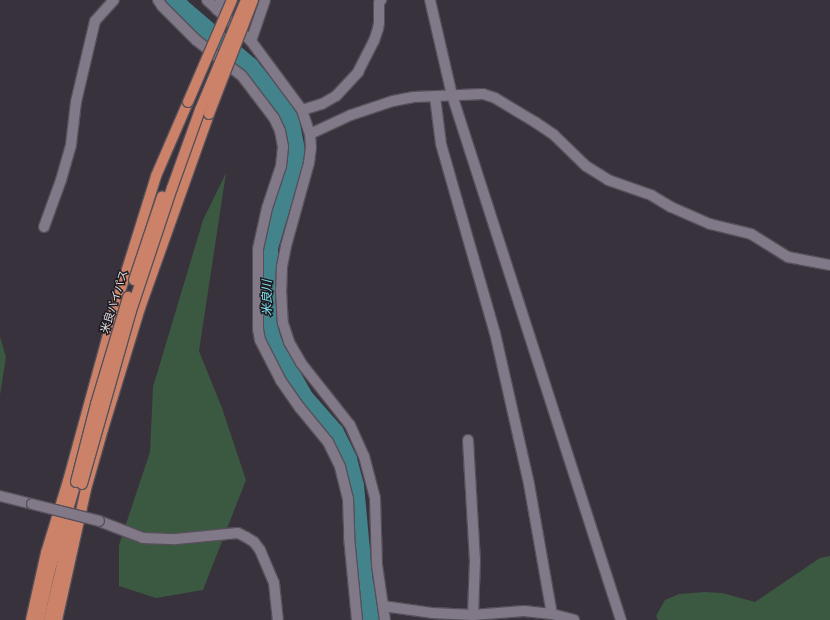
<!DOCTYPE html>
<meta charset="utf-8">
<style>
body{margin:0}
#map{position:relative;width:830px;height:620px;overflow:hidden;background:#38323d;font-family:Roboto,"Noto Sans JP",sans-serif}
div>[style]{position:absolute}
.green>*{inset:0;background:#3b5841}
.river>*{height:19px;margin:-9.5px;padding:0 9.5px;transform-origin:9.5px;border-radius:9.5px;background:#43838c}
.roads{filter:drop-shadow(1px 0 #56505a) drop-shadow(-1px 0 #56505a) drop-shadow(0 1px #56505a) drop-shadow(0 -1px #56505a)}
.minor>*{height:10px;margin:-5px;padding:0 5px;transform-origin:5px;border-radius:5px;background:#817987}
.major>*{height:10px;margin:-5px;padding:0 5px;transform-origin:5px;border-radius:5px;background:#cb8268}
.bridges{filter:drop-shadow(1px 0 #56505a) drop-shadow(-1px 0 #56505a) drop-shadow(0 1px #56505a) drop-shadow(0 -1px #56505a)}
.minor-bridge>*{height:10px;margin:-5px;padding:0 5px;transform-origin:5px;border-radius:5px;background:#817987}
.major-bridge>*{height:10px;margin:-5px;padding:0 5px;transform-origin:5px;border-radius:5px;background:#cb8268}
span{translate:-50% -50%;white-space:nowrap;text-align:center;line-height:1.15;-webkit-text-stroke:3px #1e1b20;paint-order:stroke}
.street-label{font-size:11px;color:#e1dce4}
.water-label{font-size:12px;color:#80e6f5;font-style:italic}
</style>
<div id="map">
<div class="green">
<div style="clip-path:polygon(226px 173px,199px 351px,222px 408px,246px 480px,203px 590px,156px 598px,119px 586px,119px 545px,150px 452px,153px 387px,203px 220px)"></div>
<div style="clip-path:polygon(0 337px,6px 357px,0 395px)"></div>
<div style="clip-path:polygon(830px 556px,830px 620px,658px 620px,656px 616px,665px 600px,679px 594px,705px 592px,722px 593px,755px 602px,820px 558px)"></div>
</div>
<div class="river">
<div style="left:175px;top:0;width:9px;rotate:54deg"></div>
<div style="left:180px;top:7px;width:91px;rotate:40.5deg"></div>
<div style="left:249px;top:66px;width:46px;rotate:51.1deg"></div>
<div style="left:278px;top:102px;width:20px;rotate:57deg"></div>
<div style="left:289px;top:119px;width:32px;rotate:79deg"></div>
<div style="left:295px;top:150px;width:20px;rotate:101deg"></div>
<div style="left:291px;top:170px;width:80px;rotate:106.6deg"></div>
<div style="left:268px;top:247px;width:82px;rotate:90deg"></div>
<div style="left:268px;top:329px;width:14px;rotate:73deg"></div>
<div style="left:272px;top:342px;width:64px;rotate:60.3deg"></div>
<div style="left:304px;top:398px;width:45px;rotate:48.6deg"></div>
<div style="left:334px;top:432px;width:30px;rotate:64deg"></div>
<div style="left:347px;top:459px;width:27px;rotate:75deg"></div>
<div style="left:354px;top:485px;width:97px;rotate:84.7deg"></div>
<div style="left:363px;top:582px;width:39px;rotate:77deg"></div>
</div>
<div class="roads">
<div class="minor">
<div style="left:158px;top:0;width:7px;rotate:56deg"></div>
<div style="left:162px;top:6px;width:48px;rotate:45deg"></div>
<div style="left:196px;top:40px;width:58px;rotate:38deg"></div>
<div style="left:242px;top:76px;width:53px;rotate:52.7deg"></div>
<div style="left:274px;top:118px;width:14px;rotate:65deg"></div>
<div style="left:280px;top:131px;width:16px;rotate:79deg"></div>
<div style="left:283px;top:147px;width:19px;rotate:96deg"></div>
<div style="left:281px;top:166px;width:44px;rotate:108.4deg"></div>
<div style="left:267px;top:208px;width:42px;rotate:102.4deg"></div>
<div style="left:258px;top:249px;width:80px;rotate:90deg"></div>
<div style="left:258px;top:329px;width:11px;rotate:80deg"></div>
<div style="left:260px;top:340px;width:46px;rotate:62.9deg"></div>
<div style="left:281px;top:381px;width:33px;rotate:55deg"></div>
<div style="left:300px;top:408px;width:44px;rotate:50.5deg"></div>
<div style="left:328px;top:442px;width:28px;rotate:64deg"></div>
<div style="left:340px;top:467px;width:33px;rotate:76deg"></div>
<div style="left:348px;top:499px;width:38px;rotate:88deg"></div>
<div style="left:349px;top:537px;width:83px;rotate:84.5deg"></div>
<div style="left:207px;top:0;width:60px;rotate:43deg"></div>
<div style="left:251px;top:41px;width:86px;rotate:53.5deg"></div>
<div style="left:302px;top:110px;width:25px;rotate:72deg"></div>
<div style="left:310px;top:134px;width:13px;rotate:86deg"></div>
<div style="left:311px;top:147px;width:16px;rotate:97deg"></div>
<div style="left:309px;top:163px;width:86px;rotate:105.5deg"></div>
<div style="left:286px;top:246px;width:20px;rotate:101deg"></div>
<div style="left:282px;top:266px;width:23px;rotate:92deg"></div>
<div style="left:281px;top:289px;width:34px;rotate:87deg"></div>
<div style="left:283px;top:323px;width:20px;rotate:72deg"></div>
<div style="left:289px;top:342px;width:24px;rotate:60deg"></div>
<div style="left:301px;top:363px;width:79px;rotate:51.7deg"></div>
<div style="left:350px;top:425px;width:34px;rotate:66deg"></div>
<div style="left:364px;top:456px;width:43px;rotate:75.3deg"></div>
<div style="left:375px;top:498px;width:67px;rotate:88.3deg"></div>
<div style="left:377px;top:565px;width:56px;rotate:81.7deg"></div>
<div style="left:430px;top:0;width:98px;rotate:77deg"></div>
<div style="left:452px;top:95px;width:552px;rotate:72.16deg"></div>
<div style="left:217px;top:10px;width:11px;rotate:-68deg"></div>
<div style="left:251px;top:41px;width:43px;rotate:-71.1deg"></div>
<div style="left:435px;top:97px;width:47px;rotate:82.7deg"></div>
<div style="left:441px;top:144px;width:197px;rotate:74.1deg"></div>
<div style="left:495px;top:333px;width:155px;rotate:77.3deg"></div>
<div style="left:529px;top:484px;width:132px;rotate:80deg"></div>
<div style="left:302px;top:110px;width:21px;rotate:-17deg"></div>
<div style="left:322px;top:104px;width:16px;rotate:-30deg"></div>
<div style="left:336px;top:96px;width:33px;rotate:-47deg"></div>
<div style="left:358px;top:72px;width:35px;rotate:-63deg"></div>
<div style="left:374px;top:41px;width:13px;rotate:-72deg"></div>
<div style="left:378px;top:29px;width:6px;rotate:-81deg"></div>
<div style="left:379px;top:23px;width:20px;rotate:-90deg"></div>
<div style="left:379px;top:3px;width:4px;rotate:-56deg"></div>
<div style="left:310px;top:134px;width:45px;rotate:-24.9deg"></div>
<div style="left:351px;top:115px;width:44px;rotate:-18.4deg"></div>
<div style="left:393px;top:101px;width:21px;rotate:-11deg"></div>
<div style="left:414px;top:97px;width:69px;rotate:-2.5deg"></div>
<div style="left:483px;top:94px;width:13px;rotate:18deg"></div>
<div style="left:495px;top:98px;width:47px;rotate:31deg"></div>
<div style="left:535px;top:122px;width:23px;rotate:34deg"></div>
<div style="left:554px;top:135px;width:45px;rotate:44.1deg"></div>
<div style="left:586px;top:166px;width:26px;rotate:32deg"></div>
<div style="left:608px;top:180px;width:46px;rotate:19.2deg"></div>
<div style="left:651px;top:195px;width:23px;rotate:31deg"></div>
<div style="left:671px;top:207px;width:43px;rotate:23.6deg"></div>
<div style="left:710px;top:224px;width:42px;rotate:13.7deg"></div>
<div style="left:751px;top:234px;width:44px;rotate:31.9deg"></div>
<div style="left:788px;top:257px;width:43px;rotate:10.8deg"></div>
<div style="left:44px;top:227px;width:50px;rotate:-70.1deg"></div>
<div style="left:61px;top:180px;width:36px;rotate:-74deg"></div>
<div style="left:71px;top:145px;width:43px;rotate:-83.4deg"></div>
<div style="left:76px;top:102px;width:83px;rotate:-76.8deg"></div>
<div style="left:95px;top:21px;width:28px;rotate:-48deg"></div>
<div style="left:468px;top:440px;width:120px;rotate:86.7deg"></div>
<div style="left:475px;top:560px;width:55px;rotate:92.1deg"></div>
<div style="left:0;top:496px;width:33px;rotate:14deg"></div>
<div style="left:99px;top:521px;width:47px;rotate:21.1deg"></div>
<div style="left:143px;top:538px;width:33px;rotate:2deg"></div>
<div style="left:176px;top:539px;width:62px;rotate:-5.5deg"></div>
<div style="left:238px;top:533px;width:9px;rotate:27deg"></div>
<div style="left:246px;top:537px;width:9px;rotate:32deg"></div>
<div style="left:254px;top:542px;width:10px;rotate:53deg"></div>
<div style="left:260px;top:550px;width:36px;rotate:67deg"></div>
<div style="left:274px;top:583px;width:37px;rotate:84deg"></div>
<div style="left:383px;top:606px;width:49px;rotate:8.1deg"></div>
<div style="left:432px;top:613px;width:41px;rotate:2.8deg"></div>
<div style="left:473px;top:615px;width:51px;rotate:-4.5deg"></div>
<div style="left:524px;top:611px;width:28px;rotate:6deg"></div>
<div style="left:552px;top:614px;width:23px;rotate:15deg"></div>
</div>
<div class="major">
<div style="left:31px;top:620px;width:69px;rotate:-77.4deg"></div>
<div style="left:46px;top:553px;width:75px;rotate:-73deg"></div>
<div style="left:68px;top:481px;width:193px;rotate:-74.7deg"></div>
<div style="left:119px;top:295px;width:125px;rotate:-72.7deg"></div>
<div style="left:156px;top:176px;width:81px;rotate:-66.6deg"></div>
<div style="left:39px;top:620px;width:51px;rotate:-77.6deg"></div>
<div style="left:50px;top:570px;width:92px;rotate:-73.5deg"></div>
<div style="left:49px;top:620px;width:102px;rotate:-76.9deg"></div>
<div style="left:57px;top:620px;width:134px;rotate:-77.5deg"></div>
<div style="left:86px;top:489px;width:62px;rotate:-74.2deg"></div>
<div style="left:103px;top:429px;width:127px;rotate:-73deg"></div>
<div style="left:140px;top:308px;width:206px;rotate:-70.4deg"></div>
</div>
</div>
<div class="bridges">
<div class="minor-bridge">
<div style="left:32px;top:504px;width:69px;rotate:14.2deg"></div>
</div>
<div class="major-bridge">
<div style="left:188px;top:102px;width:111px;rotate:-66.7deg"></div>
<div style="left:209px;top:114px;width:122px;rotate:-68.9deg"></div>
<div style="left:134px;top:280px;width:88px;rotate:-71.4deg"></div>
<div style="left:76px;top:482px;width:81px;rotate:-75.6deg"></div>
<div style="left:96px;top:404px;width:112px;rotate:-73.3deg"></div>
<div style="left:82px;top:484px;width:180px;rotate:-74.2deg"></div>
<div style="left:131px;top:311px;width:130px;rotate:-71.6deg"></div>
<div style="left:172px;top:188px;width:83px;rotate:-70.3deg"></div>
<div style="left:200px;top:110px;width:119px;rotate:-67.3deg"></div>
</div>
</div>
<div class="street-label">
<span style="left:115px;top:302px;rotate:-72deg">米良バイパス</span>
</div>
<div class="water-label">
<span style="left:268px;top:298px;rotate:-90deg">米良川</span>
</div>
</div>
